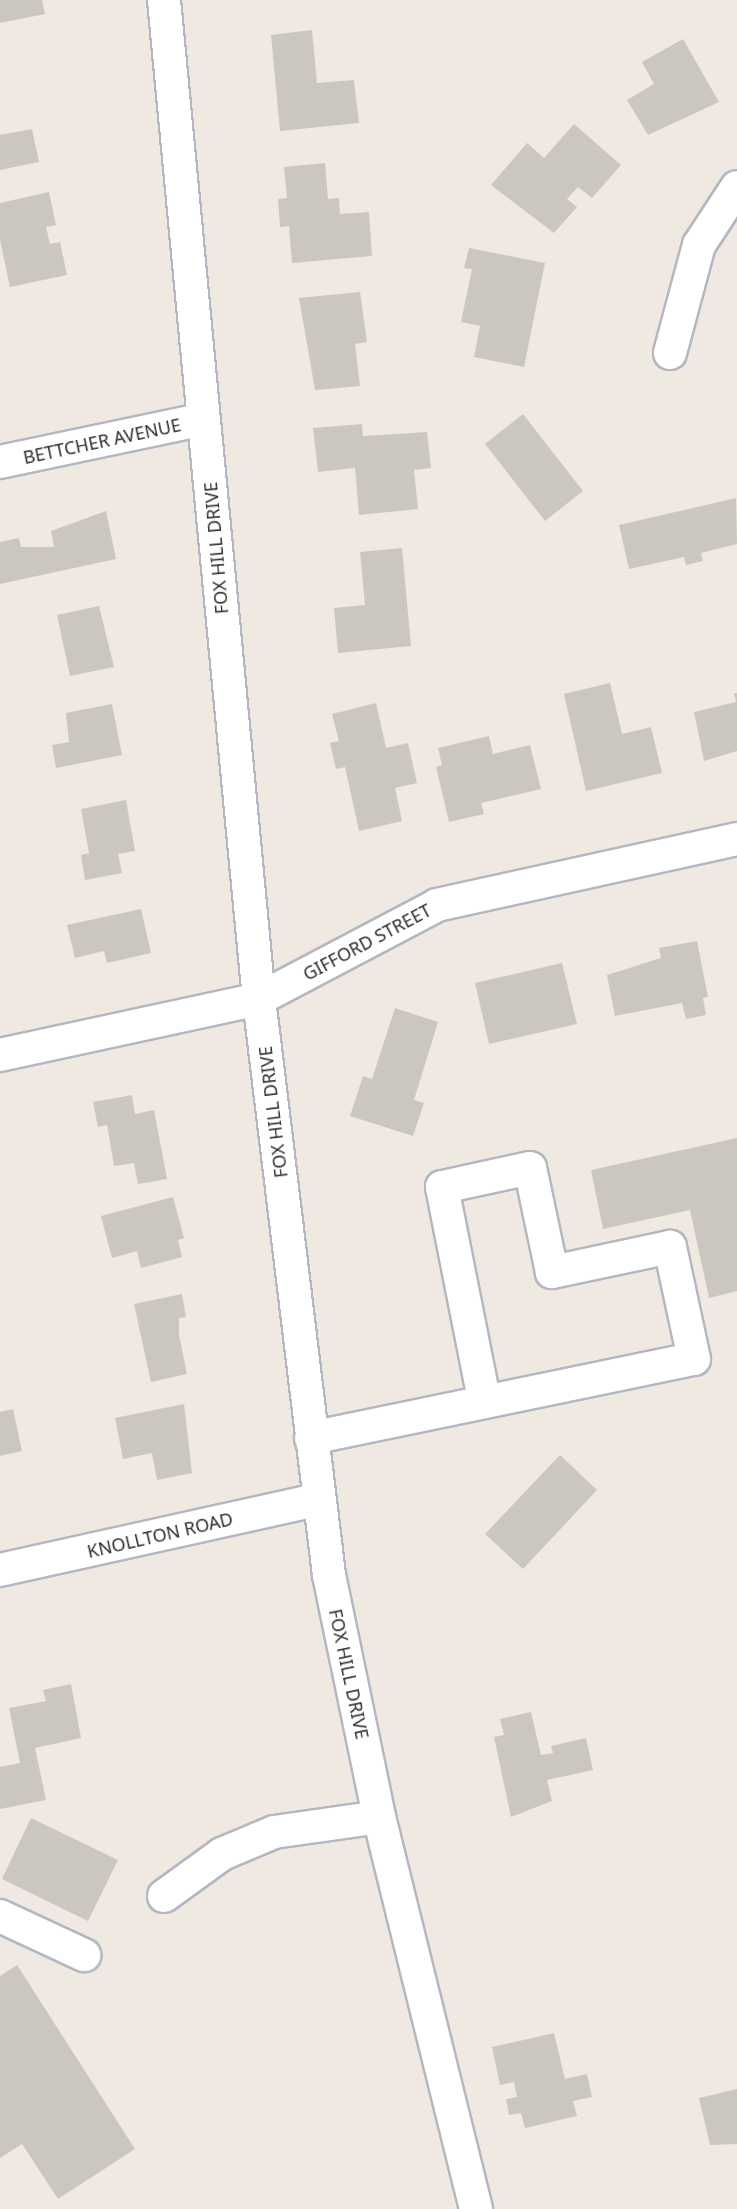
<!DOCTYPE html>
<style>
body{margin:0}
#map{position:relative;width:737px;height:2209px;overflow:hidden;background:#efe9e1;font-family:"Noto Sans",sans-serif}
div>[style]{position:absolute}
.building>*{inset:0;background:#cbc7bf}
.roads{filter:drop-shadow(2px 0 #b4b7c1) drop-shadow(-2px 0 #b4b7c1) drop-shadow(0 2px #b4b7c1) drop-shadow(0 -2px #b4b7c1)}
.minor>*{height:32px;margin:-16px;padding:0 16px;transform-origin:16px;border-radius:16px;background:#fff}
span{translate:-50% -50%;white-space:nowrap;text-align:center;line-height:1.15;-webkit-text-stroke:5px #fff;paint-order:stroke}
.street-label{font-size:18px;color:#2e2e2e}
</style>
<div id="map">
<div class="building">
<div style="clip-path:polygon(0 0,42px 0,45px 14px,0 23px)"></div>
<div style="clip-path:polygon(312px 30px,317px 83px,354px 80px,359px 123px,280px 131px,271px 35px)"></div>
<div style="clip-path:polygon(683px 39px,719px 102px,648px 135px,627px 100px,654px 84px,642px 62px)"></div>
<div style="clip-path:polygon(574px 124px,621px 165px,592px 198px,578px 187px,567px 199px,577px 207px,554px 233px,491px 185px,527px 143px,544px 158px)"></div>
<div style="clip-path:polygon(32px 129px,39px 162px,0 170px,0 135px)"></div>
<div style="clip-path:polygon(325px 163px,328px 199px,339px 198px,340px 214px,369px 212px,372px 256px,292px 263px,289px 226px,280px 227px,278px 199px,287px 198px,284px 167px)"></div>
<div style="clip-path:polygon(49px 192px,56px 225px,46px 227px,50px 244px,60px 242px,67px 275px,10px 287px,0 240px,0 203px)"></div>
<div style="clip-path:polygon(469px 248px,545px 263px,524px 367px,474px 357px,480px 326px,461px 322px,472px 269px,464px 268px)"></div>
<div style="clip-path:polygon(360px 292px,367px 342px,355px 344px,360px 386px,315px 390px,299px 298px)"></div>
<div style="clip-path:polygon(523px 414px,583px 491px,545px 521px,485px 444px)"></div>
<div style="clip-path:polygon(362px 424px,363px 436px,427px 432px,431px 468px,414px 470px,418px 509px,359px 515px,355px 468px,318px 472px,313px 428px)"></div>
<div style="clip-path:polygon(736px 498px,737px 544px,701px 553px,703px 561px,686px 565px,684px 557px,629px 569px,619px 525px)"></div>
<div style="clip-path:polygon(106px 511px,116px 559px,0 584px,0 542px,19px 538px,21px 547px,54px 547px,51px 531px)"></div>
<div style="clip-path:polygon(402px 548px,411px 646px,338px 653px,334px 608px,365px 605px,360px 552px)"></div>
<div style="clip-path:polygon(99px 606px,114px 667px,70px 676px,57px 615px)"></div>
<div style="clip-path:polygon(610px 683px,622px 734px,651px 727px,662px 773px,586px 791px,564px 694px)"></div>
<div style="clip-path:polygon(734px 693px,737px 693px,737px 751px,704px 761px,694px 712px,736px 702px)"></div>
<div style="clip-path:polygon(376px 703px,386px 748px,408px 743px,417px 783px,395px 788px,402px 821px,359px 831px,345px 767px,336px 769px,330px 743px,339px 741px,332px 714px)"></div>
<div style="clip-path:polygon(112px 704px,122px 755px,56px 768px,52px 745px,69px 742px,66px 713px)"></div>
<div style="clip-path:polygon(489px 736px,493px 754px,530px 745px,541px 789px,481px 803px,484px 814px,449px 822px,436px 767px,442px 765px,438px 748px)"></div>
<div style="clip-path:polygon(126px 800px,135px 851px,118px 854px,122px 873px,85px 880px,81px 855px,89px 853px,81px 809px)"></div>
<div style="clip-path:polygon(141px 909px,151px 953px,107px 963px,104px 951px,75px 958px,67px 925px)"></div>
<div style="clip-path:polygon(697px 941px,708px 997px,703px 998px,706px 1015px,686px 1019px,682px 1003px,615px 1016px,607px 975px,661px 958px,659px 948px)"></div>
<div style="clip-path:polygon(562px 963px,577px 1024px,489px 1044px,475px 983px)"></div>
<div style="clip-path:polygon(395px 1008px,438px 1022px,414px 1100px,424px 1103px,413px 1136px,350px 1116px,363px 1076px,372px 1079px)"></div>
<div style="clip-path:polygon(132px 1095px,135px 1114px,154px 1110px,167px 1179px,138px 1184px,134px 1163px,114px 1166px,107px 1125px,98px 1127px,93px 1102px)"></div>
<div style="clip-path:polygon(737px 1138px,737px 1291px,709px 1298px,690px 1210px,603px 1229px,591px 1170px)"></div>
<div style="clip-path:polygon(173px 1197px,184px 1238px,178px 1240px,182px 1257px,141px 1268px,137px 1251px,112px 1258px,101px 1216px)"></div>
<div style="clip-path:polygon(182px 1294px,186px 1317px,179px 1318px,179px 1335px,187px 1374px,151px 1382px,134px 1304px)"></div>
<div style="clip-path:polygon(184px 1404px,192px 1473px,157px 1480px,152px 1453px,123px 1459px,115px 1418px)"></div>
<div style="clip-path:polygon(13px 1409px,22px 1451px,0 1456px,0 1412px)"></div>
<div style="clip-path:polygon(560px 1455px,597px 1490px,523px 1569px,485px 1534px)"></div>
<div style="clip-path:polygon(71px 1684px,81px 1738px,35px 1748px,46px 1800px,0 1809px,0 1767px,20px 1763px,9px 1708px,46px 1701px,43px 1690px)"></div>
<div style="clip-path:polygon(531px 1712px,541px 1755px,553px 1753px,551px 1746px,586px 1738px,593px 1770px,547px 1780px,552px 1801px,511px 1817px,494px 1737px,504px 1735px,500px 1719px)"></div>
<div style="clip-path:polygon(31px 1818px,118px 1860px,88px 1921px,2px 1879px)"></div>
<div style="clip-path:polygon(17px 1965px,135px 2149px,58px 2199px,22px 2144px,0 2158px,0 1976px)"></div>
<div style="clip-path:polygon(554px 2033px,565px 2079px,587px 2074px,592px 2097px,573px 2101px,577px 2116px,525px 2128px,521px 2113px,509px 2115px,506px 2099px,517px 2097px,514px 2082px,500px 2085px,492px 2047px)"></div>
<div style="clip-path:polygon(737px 2089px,737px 2144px,710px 2145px,699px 2098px)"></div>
</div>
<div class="roads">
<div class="minor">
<div style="left:164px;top:0;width:1004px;rotate:84.57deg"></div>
<div style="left:259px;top:999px;width:580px;rotate:83.07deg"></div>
<div style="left:329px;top:1575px;width:247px;rotate:78.3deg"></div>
<div style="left:379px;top:1817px;width:404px;rotate:76.1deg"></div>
<div style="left:670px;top:353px;width:112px;rotate:-75deg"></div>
<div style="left:699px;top:245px;width:69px;rotate:-56.8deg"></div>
<div style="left:0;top:462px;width:208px;rotate:-11.9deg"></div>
<div style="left:0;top:1055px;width:265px;rotate:-12.2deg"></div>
<div style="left:259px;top:999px;width:201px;rotate:-27.8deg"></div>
<div style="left:437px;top:905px;width:307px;rotate:-12.4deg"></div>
<div style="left:311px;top:1438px;width:391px;rotate:-11.7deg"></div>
<div style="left:694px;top:1359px;width:115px;rotate:-102.1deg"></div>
<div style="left:670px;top:1247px;width:121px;rotate:168deg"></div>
<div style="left:552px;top:1272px;width:106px;rotate:-101.9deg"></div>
<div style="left:530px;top:1168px;width:90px;rotate:167.8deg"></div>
<div style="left:442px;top:1187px;width:217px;rotate:78.8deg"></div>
<div style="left:0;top:1570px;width:327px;rotate:-12.5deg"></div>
<div style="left:164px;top:1896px;width:72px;rotate:-35.9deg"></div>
<div style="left:222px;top:1854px;width:56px;rotate:-22.9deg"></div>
<div style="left:274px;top:1832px;width:106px;rotate:-8.1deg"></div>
<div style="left:0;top:1916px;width:93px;rotate:24.9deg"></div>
</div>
</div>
<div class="street-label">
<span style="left:102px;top:441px;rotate:-12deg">BETTCHER AVENUE</span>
<span style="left:216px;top:548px;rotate:-95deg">FOX HILL DRIVE</span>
<span style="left:367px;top:942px;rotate:-28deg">GIFFORD STREET</span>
<span style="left:273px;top:1112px;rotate:-97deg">FOX HILL DRIVE</span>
<span style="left:160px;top:1535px;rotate:-13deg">KNOLLTON ROAD</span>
<span style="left:349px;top:1674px;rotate:78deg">FOX HILL DRIVE</span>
</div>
</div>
